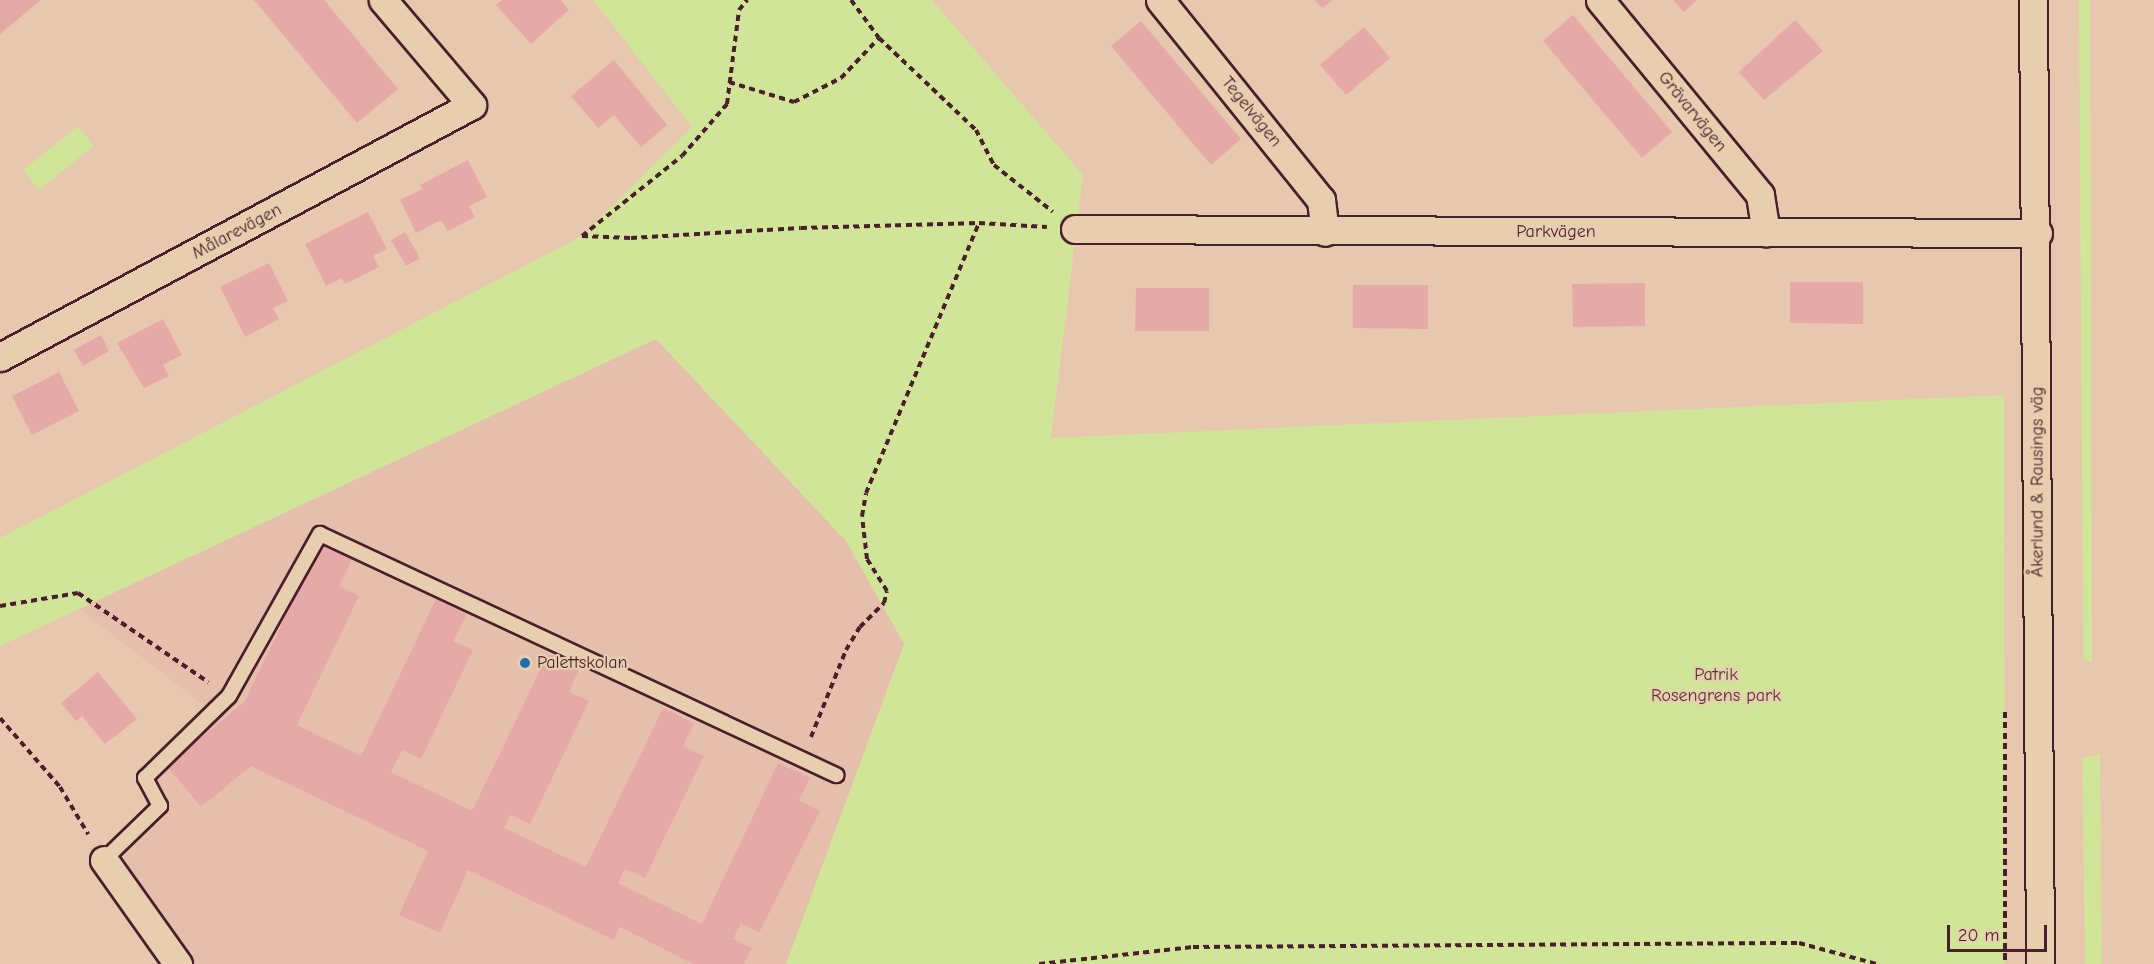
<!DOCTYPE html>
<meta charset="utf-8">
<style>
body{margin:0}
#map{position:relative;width:2154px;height:964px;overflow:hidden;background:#e7c7ae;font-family:"Comic Neue",sans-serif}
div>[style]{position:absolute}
.built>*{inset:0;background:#e6beac}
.green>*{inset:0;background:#d1e599}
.building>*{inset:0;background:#e5aaa8}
.path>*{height:4px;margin-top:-2px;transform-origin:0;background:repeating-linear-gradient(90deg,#4a1f2b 0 6px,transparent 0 10.5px)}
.roads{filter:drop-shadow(2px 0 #4a1f2b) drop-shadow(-2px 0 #4a1f2b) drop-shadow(0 2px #4a1f2b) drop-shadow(0 -2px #4a1f2b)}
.service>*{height:14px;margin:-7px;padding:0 7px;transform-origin:7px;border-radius:7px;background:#e7ceaf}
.minor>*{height:27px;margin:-13.5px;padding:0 13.5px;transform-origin:13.5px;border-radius:13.5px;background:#e7ceaf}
.dots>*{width:16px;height:16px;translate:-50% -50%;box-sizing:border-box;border:3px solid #e7ceaf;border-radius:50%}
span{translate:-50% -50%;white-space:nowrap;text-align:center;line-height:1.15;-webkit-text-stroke:4.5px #e7ceaf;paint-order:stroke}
.street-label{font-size:18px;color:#4a1f2b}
.poi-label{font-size:18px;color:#4a1f2b}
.left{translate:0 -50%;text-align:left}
.park-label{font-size:18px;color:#583336}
.scale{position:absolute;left:1947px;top:925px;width:100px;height:27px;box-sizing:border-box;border:3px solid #4a1f2b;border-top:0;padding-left:8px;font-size:18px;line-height:21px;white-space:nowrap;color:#4a1f2b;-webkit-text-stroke:4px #e7ceaf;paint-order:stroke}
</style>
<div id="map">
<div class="built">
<div style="clip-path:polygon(656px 339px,846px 541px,905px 644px,786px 964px,178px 964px,113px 869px,168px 809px,156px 776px,219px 717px,78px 608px)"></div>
</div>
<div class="green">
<div style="clip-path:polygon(593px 0,932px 0,1083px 175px,1051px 438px,2004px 395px,2005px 964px,786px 964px,904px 644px,846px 541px,656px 339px,0 646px,0 538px,582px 236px,692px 127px)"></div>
<div style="clip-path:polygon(2079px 0,2090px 0,2092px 663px,2083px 660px)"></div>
<div style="clip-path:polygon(78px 126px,94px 146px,39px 190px,23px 170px)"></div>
<div style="clip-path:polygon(2100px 754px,2102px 964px,2085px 964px,2082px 758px)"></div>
</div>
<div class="building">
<div style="clip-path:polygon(0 0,41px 0,0 34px)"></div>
<div style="clip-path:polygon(254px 0,324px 0,398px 89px,357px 123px)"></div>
<div style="clip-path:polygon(502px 0,561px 0,569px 10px,531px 44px,496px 5px)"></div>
<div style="clip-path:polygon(1315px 0,1333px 0,1322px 8px)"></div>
<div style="clip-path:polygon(1673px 0,1697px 0,1684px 12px)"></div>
<div style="clip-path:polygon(1573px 15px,1672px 132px,1642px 158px,1543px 41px)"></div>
<div style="clip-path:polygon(1795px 20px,1823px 51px,1764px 100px,1739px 72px)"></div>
<div style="clip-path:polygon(1141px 21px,1241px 139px,1211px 165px,1111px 46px)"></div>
<div style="clip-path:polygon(1364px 27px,1390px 58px,1346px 95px,1320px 65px)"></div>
<div style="clip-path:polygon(614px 60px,667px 125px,641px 147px,614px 115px,598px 128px,571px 96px)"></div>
<div style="clip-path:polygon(468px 160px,487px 197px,469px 206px,475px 217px,448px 231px,441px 220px,416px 233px,400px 200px,422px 189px,420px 185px)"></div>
<div style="clip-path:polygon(368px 212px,387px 249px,373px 256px,379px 267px,345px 284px,342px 278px,326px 286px,305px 244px)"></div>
<div style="clip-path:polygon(405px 232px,420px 258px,406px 266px,391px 240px)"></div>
<div style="clip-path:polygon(269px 263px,288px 301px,273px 308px,279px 319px,245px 337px,220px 287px)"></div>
<div style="clip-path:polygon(1790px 282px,1863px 282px,1863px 324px,1790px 323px)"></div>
<div style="clip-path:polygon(1645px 283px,1645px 326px,1573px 327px,1572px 284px)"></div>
<div style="clip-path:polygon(1353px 285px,1428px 285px,1428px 329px,1353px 328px)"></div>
<div style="clip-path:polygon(1136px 288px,1209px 288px,1209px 331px,1135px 331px)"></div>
<div style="clip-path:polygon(163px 319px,182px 355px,163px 365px,169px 376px,144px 388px,117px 343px)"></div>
<div style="clip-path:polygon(101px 335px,109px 351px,83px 366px,74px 350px)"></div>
<div style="clip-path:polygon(59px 372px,79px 411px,32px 435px,12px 396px)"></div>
<div style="clip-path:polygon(321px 542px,353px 557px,339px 586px,359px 596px,297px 725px,361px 756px,436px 599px,467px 614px,453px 641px,473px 650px,421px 759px,402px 750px,391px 772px,472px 811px,548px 654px,579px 669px,569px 692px,589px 701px,530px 824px,511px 815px,504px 828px,586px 867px,663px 708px,694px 723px,683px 746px,704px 756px,645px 878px,625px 869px,618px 883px,702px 924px,778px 763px,810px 778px,799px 800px,820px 811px,759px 933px,741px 923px,733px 939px,752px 948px,744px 964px,693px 964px,620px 927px,614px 940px,468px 870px,440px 933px,399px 915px,428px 851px,251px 766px,201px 807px,167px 766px,245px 701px)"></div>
<div style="clip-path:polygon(98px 672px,137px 719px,105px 744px,82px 716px,76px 721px,61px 703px)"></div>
</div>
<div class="path">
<div style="left:851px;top:0;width:47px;rotate:53.6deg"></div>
<div style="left:879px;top:38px;width:134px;rotate:43.5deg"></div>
<div style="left:976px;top:130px;width:39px;rotate:63deg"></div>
<div style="left:994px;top:165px;width:75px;rotate:38.5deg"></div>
<div style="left:729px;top:82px;width:68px;rotate:17.1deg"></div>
<div style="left:794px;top:102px;width:53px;rotate:-27.1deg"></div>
<div style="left:841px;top:78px;width:55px;rotate:-46.5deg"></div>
<div style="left:582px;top:236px;width:49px;rotate:2.3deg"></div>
<div style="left:631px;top:238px;width:170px;rotate:-3.4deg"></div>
<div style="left:801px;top:228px;width:178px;rotate:-1.6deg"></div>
<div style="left:979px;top:223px;width:68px;rotate:3.4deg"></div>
<div style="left:582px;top:236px;width:128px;rotate:-38.7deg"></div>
<div style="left:682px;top:156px;width:69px;rotate:-49.1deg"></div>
<div style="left:727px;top:104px;width:95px;rotate:-82.7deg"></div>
<div style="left:739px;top:10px;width:13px;rotate:-51deg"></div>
<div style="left:0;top:606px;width:79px;rotate:-9.5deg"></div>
<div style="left:78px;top:593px;width:158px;rotate:34.4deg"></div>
<div style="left:2005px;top:712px;width:252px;rotate:90deg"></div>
<div style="left:0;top:718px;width:91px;rotate:49deg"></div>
<div style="left:60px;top:787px;width:55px;rotate:59.2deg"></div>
<div style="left:811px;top:737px;width:94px;rotate:-68.1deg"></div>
<div style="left:846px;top:650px;width:27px;rotate:-59deg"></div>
<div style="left:860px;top:627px;width:34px;rotate:-45deg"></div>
<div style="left:884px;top:603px;width:12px;rotate:-76deg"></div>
<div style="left:887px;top:591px;width:38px;rotate:-122deg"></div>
<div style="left:867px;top:559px;width:43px;rotate:-96.6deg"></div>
<div style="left:862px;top:516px;width:23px;rotate:-80deg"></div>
<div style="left:866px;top:493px;width:293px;rotate:-67.3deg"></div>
<div style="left:1039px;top:964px;width:155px;rotate:-6.3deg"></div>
<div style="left:1193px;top:947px;width:606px;rotate:-0.38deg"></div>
<div style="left:1799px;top:943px;width:81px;rotate:15.1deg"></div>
</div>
<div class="roads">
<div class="service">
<div style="left:104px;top:860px;width:78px;rotate:-44deg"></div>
<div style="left:160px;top:806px;width:32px;rotate:-118deg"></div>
<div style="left:145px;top:778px;width:117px;rotate:-44.3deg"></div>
<div style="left:229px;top:696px;width:186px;rotate:-60.7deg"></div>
<div style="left:320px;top:534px;width:570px;rotate:25.04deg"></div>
</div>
<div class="minor">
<div style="left:1160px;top:0;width:257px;rotate:51.2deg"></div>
<div style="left:1321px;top:200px;width:32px;rotate:83deg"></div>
<div style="left:1600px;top:0;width:252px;rotate:50.6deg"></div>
<div style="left:1760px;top:195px;width:38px;rotate:81deg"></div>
<div style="left:2033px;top:0;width:964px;rotate:89.58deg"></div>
<div style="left:1075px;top:229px;width:963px;rotate:0.24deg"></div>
<div style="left:0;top:357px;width:535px;rotate:-28.1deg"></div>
<div style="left:472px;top:105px;width:138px;rotate:-130.3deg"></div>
<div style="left:104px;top:860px;width:128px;rotate:54.6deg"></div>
</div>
</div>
<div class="dots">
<div style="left:525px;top:663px;background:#1f6fb2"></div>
</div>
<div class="street-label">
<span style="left:1251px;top:112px;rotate:51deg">Tegelvägen</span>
<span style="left:1692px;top:112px;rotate:51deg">Grävarvägen</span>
<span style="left:237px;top:232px;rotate:-28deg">Målarevägen</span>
<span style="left:1556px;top:232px">Parkvägen</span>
<span style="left:2038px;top:482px;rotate:-90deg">Åkerlund &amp; Rausings väg</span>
</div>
<div class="poi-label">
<span class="left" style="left:537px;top:663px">Palettskolan</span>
</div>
<div class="park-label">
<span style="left:1716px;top:686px">Patrik<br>Rosengrens park</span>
</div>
<div class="scale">20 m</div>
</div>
